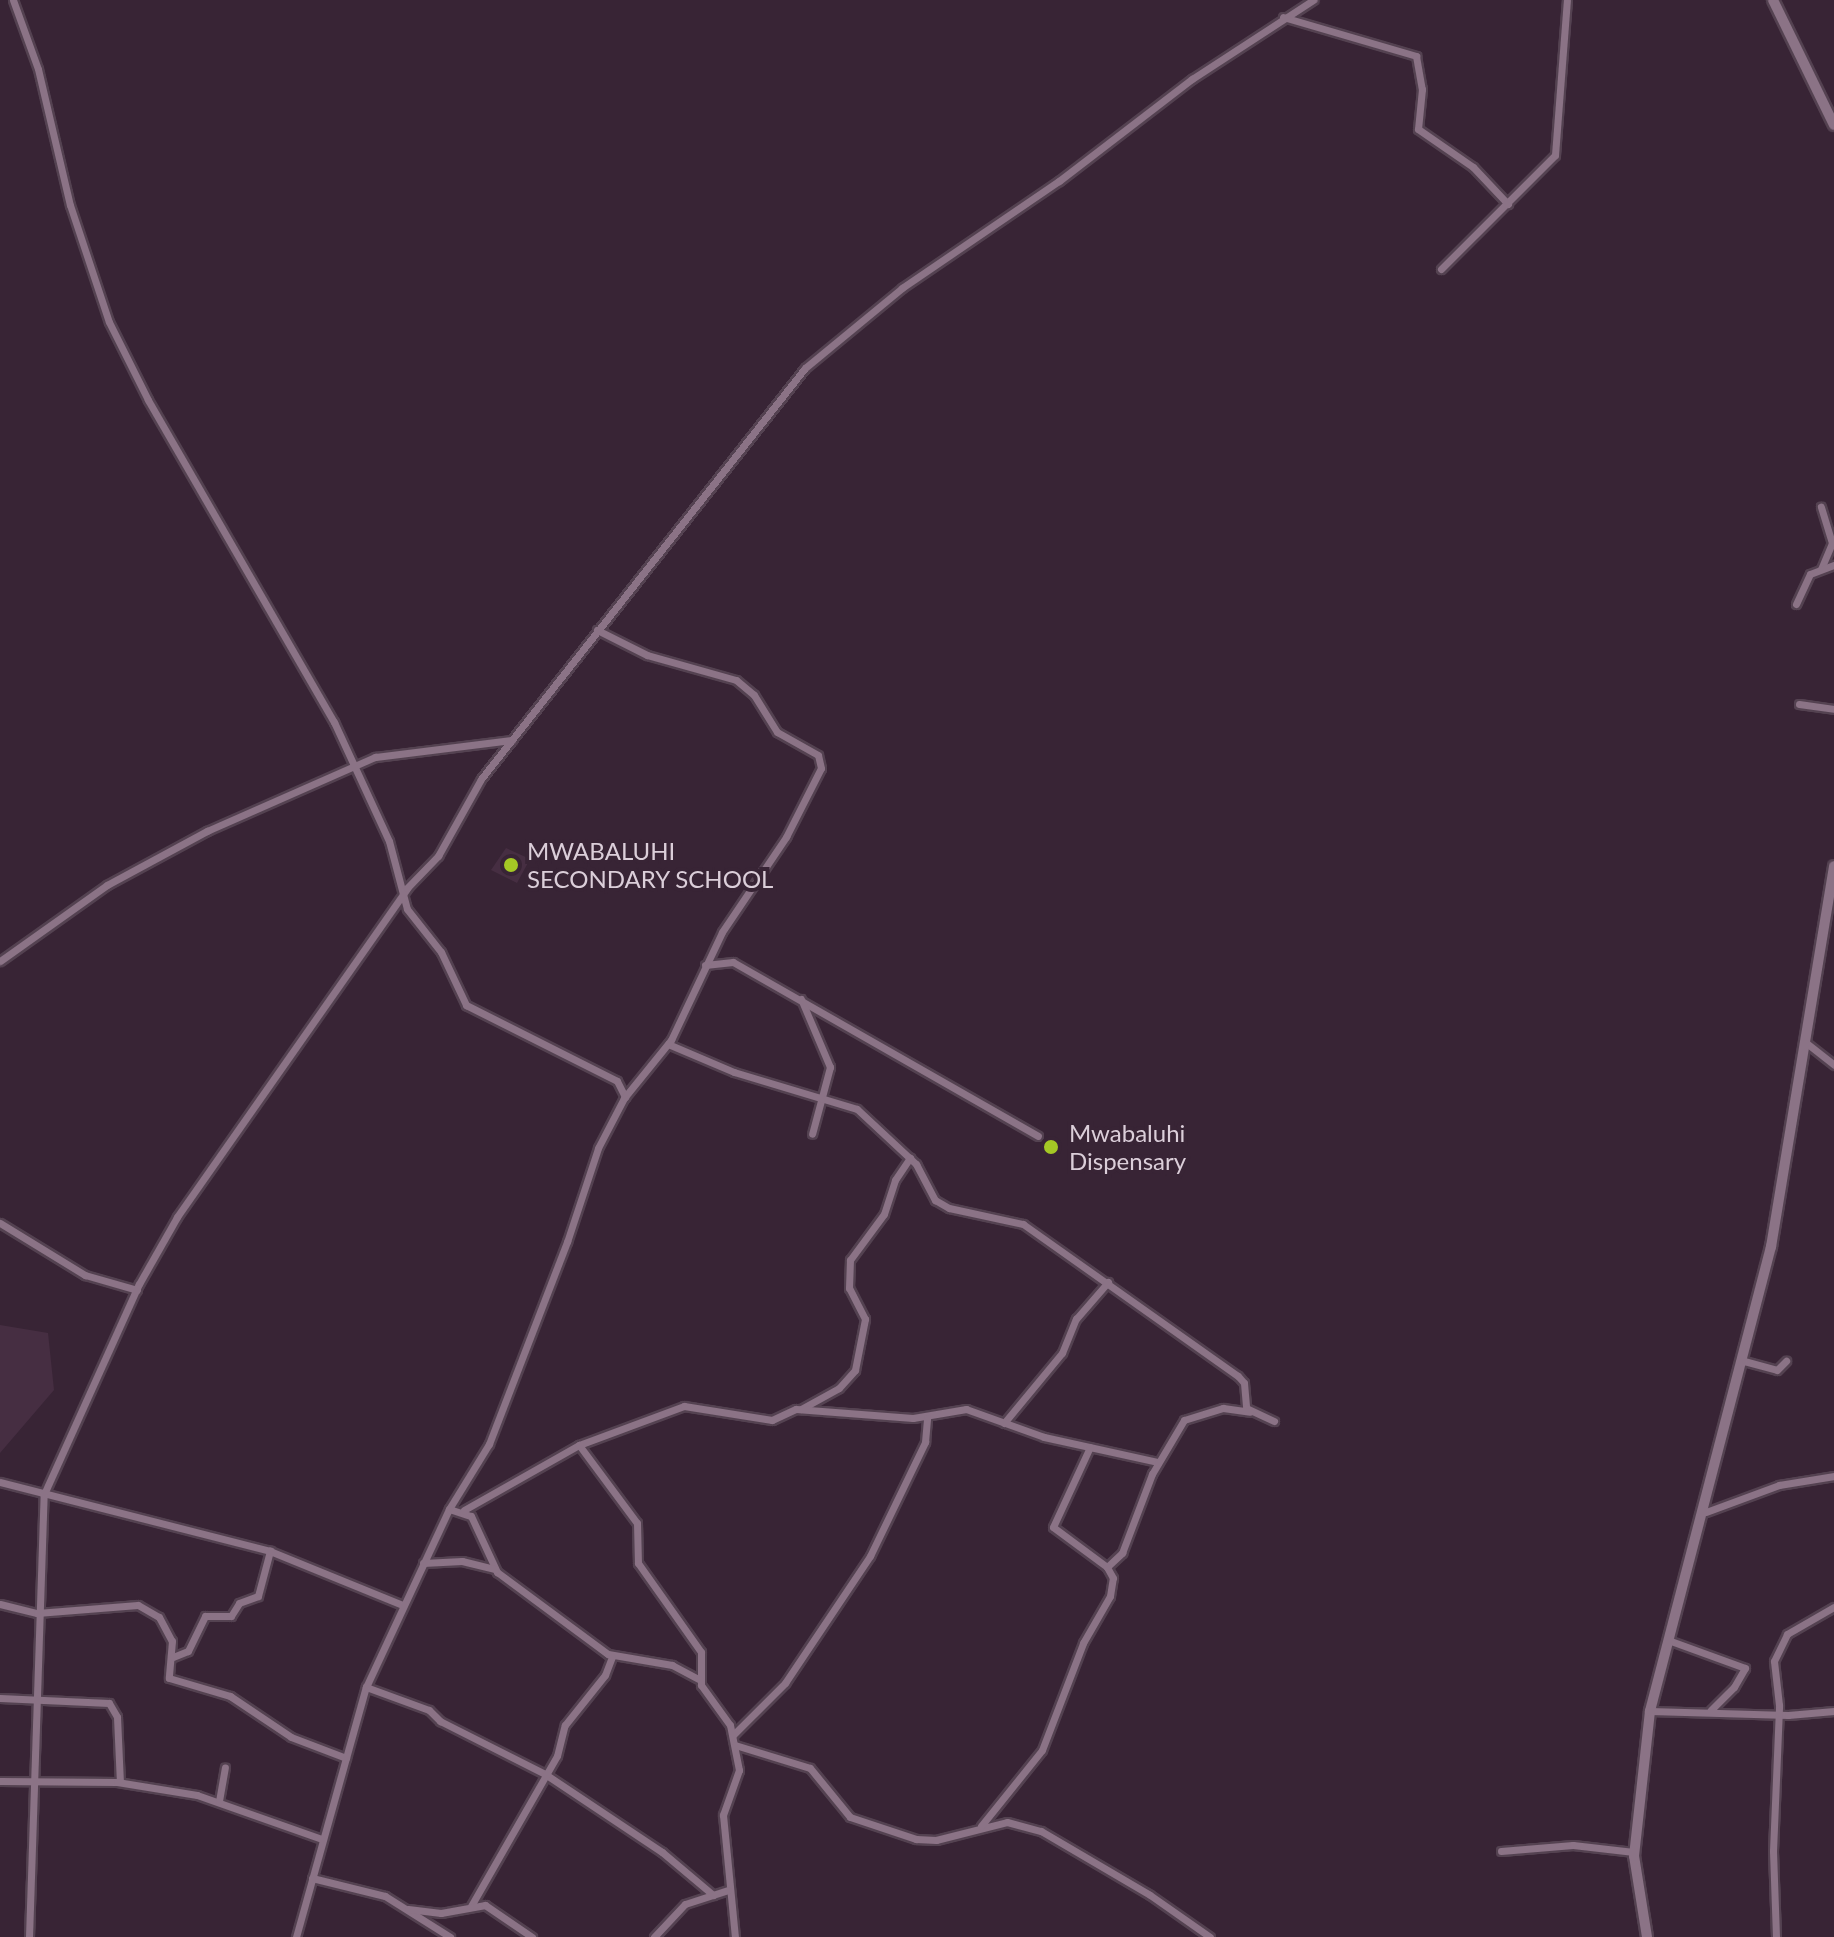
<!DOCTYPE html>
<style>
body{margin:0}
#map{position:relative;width:1834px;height:1937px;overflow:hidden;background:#382435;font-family:Lato,sans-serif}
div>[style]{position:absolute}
.built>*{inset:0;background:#462e42}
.roads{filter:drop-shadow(2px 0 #544251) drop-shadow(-2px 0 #544251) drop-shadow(0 2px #544251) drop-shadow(0 -2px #544251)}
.street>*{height:7px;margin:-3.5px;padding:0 3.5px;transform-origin:3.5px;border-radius:3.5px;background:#8b7386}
.secondary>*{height:10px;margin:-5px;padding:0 5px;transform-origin:5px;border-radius:5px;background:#8b7386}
.dots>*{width:22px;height:22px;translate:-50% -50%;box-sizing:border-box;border:4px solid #382435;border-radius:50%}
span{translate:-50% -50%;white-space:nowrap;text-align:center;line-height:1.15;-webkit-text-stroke:8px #382435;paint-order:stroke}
.poi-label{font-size:24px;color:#dbced9}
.left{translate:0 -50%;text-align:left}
</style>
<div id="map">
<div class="built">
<div style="clip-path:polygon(506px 848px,530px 859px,517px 883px,491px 870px)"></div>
<div style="clip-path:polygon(0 1325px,48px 1333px,54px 1390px,0 1453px)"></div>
</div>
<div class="roads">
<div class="street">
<div style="left:13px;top:0;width:73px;rotate:70.1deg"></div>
<div style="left:38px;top:69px;width:140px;rotate:76.8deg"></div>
<div style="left:70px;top:205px;width:123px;rotate:71.6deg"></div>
<div style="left:109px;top:322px;width:87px;rotate:63.4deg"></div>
<div style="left:148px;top:400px;width:372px;rotate:60deg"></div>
<div style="left:334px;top:722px;width:131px;rotate:65.2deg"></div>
<div style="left:389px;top:841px;width:70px;rotate:75.2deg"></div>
<div style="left:407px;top:909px;width:55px;rotate:51.7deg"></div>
<div style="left:441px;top:952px;width:59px;rotate:64.7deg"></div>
<div style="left:466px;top:1005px;width:169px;rotate:26.7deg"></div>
<div style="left:617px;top:1081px;width:18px;rotate:63deg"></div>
<div style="left:1283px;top:17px;width:139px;rotate:16.3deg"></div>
<div style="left:1416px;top:56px;width:34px;rotate:80deg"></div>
<div style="left:1422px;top:89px;width:40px;rotate:95.7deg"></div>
<div style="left:1418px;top:129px;width:67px;rotate:34.6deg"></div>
<div style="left:1473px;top:167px;width:51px;rotate:46.6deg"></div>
<div style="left:1441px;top:269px;width:161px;rotate:-45deg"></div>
<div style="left:1555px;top:155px;width:155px;rotate:-85.6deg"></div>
<div style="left:1821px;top:569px;width:28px;rotate:-67deg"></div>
<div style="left:1832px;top:543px;width:38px;rotate:-107deg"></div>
<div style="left:1796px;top:604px;width:33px;rotate:-65deg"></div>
<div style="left:1810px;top:574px;width:26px;rotate:-21deg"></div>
<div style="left:1799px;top:704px;width:35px;rotate:8deg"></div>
<div style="left:0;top:961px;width:131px;rotate:-35.4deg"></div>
<div style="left:107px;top:885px;width:114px;rotate:-28.4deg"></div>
<div style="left:207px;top:831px;width:184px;rotate:-23.8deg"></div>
<div style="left:375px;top:757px;width:138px;rotate:-7.1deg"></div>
<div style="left:705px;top:965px;width:28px;rotate:-6deg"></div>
<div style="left:733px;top:962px;width:351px;rotate:29.7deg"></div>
<div style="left:801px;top:999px;width:74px;rotate:66.9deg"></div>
<div style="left:830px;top:1067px;width:69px;rotate:105deg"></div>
<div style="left:1805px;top:1042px;width:37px;rotate:38deg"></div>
<div style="left:668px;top:1044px;width:72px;rotate:23deg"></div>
<div style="left:734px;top:1072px;width:128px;rotate:16.7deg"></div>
<div style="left:857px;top:1109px;width:81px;rotate:43deg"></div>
<div style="left:916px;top:1164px;width:41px;rotate:62.2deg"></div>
<div style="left:935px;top:1200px;width:16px;rotate:30deg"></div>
<div style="left:949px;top:1208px;width:76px;rotate:12.2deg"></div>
<div style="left:1023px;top:1224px;width:263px;rotate:35.3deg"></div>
<div style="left:1238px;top:1376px;width:9px;rotate:49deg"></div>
<div style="left:1244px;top:1383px;width:25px;rotate:85deg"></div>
<div style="left:1246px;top:1408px;width:31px;rotate:25deg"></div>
<div style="left:0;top:1223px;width:100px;rotate:31.5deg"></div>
<div style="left:85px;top:1275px;width:54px;rotate:16.1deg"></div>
<div style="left:1744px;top:1361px;width:34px;rotate:15deg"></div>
<div style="left:1777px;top:1370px;width:13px;rotate:-45deg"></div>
<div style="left:801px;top:1409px;width:43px;rotate:-28.9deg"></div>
<div style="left:839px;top:1388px;width:24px;rotate:-48deg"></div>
<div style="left:855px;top:1370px;width:52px;rotate:-78.9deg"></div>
<div style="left:865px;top:1319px;width:35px;rotate:-117deg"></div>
<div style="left:849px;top:1288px;width:28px;rotate:-88deg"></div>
<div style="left:850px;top:1260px;width:57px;rotate:-53.5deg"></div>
<div style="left:884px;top:1214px;width:36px;rotate:-72deg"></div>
<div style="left:895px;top:1180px;width:27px;rotate:-56deg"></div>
<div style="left:1004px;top:1423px;width:91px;rotate:-50.4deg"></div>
<div style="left:1062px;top:1353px;width:37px;rotate:-68deg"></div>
<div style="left:1076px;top:1319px;width:49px;rotate:-49.1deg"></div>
<div style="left:579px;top:1445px;width:97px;rotate:53.4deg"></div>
<div style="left:637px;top:1523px;width:40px;rotate:88.6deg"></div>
<div style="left:638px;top:1563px;width:109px;rotate:54.7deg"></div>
<div style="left:701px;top:1652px;width:33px;rotate:90deg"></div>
<div style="left:701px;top:1685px;width:49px;rotate:54.1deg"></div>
<div style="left:730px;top:1725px;width:46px;rotate:78.7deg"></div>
<div style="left:739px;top:1770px;width:48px;rotate:109.6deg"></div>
<div style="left:723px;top:1815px;width:123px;rotate:84.4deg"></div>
<div style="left:0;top:1482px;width:279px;rotate:14.3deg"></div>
<div style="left:270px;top:1551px;width:143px;rotate:22.2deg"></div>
<div style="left:449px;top:1509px;width:23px;rotate:18deg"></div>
<div style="left:471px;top:1516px;width:62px;rotate:65.1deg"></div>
<div style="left:497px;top:1572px;width:138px;rotate:36.5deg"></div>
<div style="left:608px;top:1654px;width:65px;rotate:9.8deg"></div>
<div style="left:672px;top:1665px;width:32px;rotate:28deg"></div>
<div style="left:464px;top:1510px;width:132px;rotate:-29.5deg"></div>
<div style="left:579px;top:1445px;width:112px;rotate:-20.4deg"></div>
<div style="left:684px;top:1406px;width:89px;rotate:9deg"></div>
<div style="left:772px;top:1420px;width:26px;rotate:-25deg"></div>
<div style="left:796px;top:1409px;width:117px;rotate:4.4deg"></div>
<div style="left:913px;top:1418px;width:54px;rotate:-9.6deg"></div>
<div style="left:966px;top:1409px;width:83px;rotate:19.7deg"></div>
<div style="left:1044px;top:1437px;width:117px;rotate:12.4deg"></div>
<div style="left:1706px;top:1512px;width:78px;rotate:-20.3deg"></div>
<div style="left:1779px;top:1485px;width:56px;rotate:-9.3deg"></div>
<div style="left:423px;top:1563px;width:39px;rotate:-3deg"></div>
<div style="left:462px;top:1561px;width:34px;rotate:14deg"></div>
<div style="left:1107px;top:1567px;width:21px;rotate:-43deg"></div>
<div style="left:1122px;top:1553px;width:85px;rotate:-69.2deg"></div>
<div style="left:1152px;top:1474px;width:63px;rotate:-59.3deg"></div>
<div style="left:1184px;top:1420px;width:41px;rotate:-17.1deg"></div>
<div style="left:1223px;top:1408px;width:27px;rotate:8deg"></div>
<div style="left:0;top:1604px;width:38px;rotate:14deg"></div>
<div style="left:37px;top:1613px;width:101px;rotate:-4.5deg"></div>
<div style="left:138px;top:1605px;width:24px;rotate:30deg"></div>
<div style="left:159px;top:1617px;width:27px;rotate:62deg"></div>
<div style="left:172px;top:1641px;width:37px;rotate:95deg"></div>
<div style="left:169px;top:1678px;width:64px;rotate:16.4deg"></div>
<div style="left:230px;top:1696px;width:73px;rotate:33.9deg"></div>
<div style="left:291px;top:1737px;width:59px;rotate:20.9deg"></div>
<div style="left:1668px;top:1640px;width:82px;rotate:20deg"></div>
<div style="left:1745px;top:1668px;width:22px;rotate:120deg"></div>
<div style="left:1734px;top:1687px;width:33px;rotate:135deg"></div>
<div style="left:173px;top:1657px;width:16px;rotate:-22deg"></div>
<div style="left:188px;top:1651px;width:39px;rotate:-64deg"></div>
<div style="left:205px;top:1616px;width:26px"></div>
<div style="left:231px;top:1616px;width:15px;rotate:-58deg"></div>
<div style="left:239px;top:1603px;width:20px;rotate:-20deg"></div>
<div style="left:258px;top:1596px;width:47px;rotate:-75.1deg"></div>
<div style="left:366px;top:1687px;width:67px;rotate:20.1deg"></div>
<div style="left:429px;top:1710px;width:16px;rotate:45deg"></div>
<div style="left:440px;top:1721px;width:118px;rotate:26.8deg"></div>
<div style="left:545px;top:1774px;width:141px;rotate:33.7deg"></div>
<div style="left:662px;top:1852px;width:67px;rotate:40.1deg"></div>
<div style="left:0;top:1698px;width:109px;rotate:2.6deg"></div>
<div style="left:109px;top:1703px;width:16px;rotate:60deg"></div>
<div style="left:117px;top:1717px;width:65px;rotate:87.4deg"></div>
<div style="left:1650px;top:1711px;width:138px;rotate:1.7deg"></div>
<div style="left:1788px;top:1715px;width:46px;rotate:-5deg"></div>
<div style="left:733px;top:1735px;width:74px;rotate:-45deg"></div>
<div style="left:785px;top:1683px;width:153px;rotate:-56.2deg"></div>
<div style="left:870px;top:1556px;width:127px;rotate:-64.2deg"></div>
<div style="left:925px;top:1442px;width:24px;rotate:-85deg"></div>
<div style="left:735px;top:1745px;width:78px;rotate:17deg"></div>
<div style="left:810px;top:1768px;width:63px;rotate:50.8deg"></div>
<div style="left:850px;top:1817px;width:70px;rotate:18.4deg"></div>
<div style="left:916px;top:1839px;width:20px;rotate:3deg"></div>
<div style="left:936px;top:1840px;width:73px;rotate:-14.2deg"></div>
<div style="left:1007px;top:1822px;width:35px;rotate:15deg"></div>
<div style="left:1041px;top:1831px;width:126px;rotate:30.4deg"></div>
<div style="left:1150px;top:1895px;width:73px;rotate:35deg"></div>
<div style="left:0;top:1781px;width:117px;rotate:0.5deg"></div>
<div style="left:117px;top:1782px;width:81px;rotate:9.2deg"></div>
<div style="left:197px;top:1795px;width:133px;rotate:19.4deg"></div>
<div style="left:219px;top:1801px;width:34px;rotate:-80deg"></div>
<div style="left:981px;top:1826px;width:97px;rotate:-51.2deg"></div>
<div style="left:1042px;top:1750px;width:115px;rotate:-69deg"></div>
<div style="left:1083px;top:1643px;width:54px;rotate:-60.1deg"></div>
<div style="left:1110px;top:1596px;width:18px;rotate:-81deg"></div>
<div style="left:1113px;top:1578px;width:13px;rotate:-119deg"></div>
<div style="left:1107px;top:1567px;width:67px;rotate:-143.5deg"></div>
<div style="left:1053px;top:1527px;width:88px;rotate:-65.2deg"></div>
<div style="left:1501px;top:1851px;width:72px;rotate:-4.8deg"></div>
<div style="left:1573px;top:1845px;width:61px;rotate:6.5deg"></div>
<div style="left:312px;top:1878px;width:75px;rotate:13.9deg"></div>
<div style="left:385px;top:1896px;width:77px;rotate:32.2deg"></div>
<div style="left:471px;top:1906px;width:173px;rotate:-60.2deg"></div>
<div style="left:557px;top:1756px;width:32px;rotate:-76deg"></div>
<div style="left:565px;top:1725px;width:64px;rotate:-51.3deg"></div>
<div style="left:605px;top:1675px;width:19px;rotate:-69deg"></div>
<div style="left:408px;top:1909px;width:33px;rotate:7deg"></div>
<div style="left:441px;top:1913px;width:45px;rotate:-10.3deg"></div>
<div style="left:485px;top:1905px;width:57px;rotate:34.2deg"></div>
<div style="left:29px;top:1937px;width:443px;rotate:-88.1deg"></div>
<div style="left:44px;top:1494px;width:230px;rotate:-65.7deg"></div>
<div style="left:139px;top:1284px;width:77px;rotate:-60.4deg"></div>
<div style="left:177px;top:1217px;width:401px;rotate:-55deg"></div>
<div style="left:407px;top:888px;width:45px;rotate:-45.9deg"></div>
<div style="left:438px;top:856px;width:88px;rotate:-60.8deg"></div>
<div style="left:481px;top:779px;width:523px;rotate:-51.75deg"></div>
<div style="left:805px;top:368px;width:126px;rotate:-39.5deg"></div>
<div style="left:902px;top:288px;width:190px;rotate:-34.3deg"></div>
<div style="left:1059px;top:181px;width:168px;rotate:-37.5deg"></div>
<div style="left:1192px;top:79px;width:145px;rotate:-33.1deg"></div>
<div style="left:296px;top:1937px;width:260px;rotate:-74.4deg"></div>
<div style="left:366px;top:1687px;width:196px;rotate:-65deg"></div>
<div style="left:449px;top:1509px;width:76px;rotate:-58.4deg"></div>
<div style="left:489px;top:1444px;width:217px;rotate:-68.9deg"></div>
<div style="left:567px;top:1242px;width:99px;rotate:-71.7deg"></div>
<div style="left:598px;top:1148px;width:56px;rotate:-62.5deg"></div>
<div style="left:624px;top:1098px;width:75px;rotate:-51deg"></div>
<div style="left:671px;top:1040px;width:119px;rotate:-64.7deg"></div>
<div style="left:722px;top:932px;width:115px;rotate:-56deg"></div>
<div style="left:786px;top:837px;width:77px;rotate:-63.1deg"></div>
<div style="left:821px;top:768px;width:13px;rotate:-103deg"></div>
<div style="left:818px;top:755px;width:47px;rotate:-150.7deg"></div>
<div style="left:777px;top:732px;width:44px;rotate:-121.9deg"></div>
<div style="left:754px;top:695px;width:23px;rotate:-140deg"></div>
<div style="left:736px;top:680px;width:92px;rotate:-164.3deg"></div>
<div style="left:647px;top:655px;width:56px;rotate:-153.4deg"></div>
<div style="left:654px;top:1937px;width:45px;rotate:-46.8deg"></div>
<div style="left:685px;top:1904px;width:45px;rotate:-18deg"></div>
<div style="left:1776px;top:1937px;width:86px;rotate:-92deg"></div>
<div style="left:1773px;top:1851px;width:146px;rotate:-87.6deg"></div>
<div style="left:1779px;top:1705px;width:44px;rotate:-96.5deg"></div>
<div style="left:1774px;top:1661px;width:30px;rotate:-64deg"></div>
<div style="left:1787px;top:1634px;width:54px;rotate:-29.9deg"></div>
</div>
<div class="secondary">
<div style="left:1773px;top:0;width:139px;rotate:64deg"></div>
<div style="left:1647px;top:1937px;width:82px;rotate:-99.1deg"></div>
<div style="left:1634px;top:1856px;width:146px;rotate:-83.7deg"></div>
<div style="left:1650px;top:1711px;width:480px;rotate:-75.4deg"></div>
<div style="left:1771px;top:1247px;width:386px;rotate:-80.6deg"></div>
</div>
</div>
<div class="dots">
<div style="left:511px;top:865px;background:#a4c825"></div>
<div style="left:1051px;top:1147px;background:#a4c825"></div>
</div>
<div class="poi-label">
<span class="left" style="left:527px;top:865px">MWABALUHI<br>SECONDARY SCHOOL</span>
<span class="left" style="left:1069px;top:1147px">Mwabaluhi<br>Dispensary</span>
</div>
</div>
